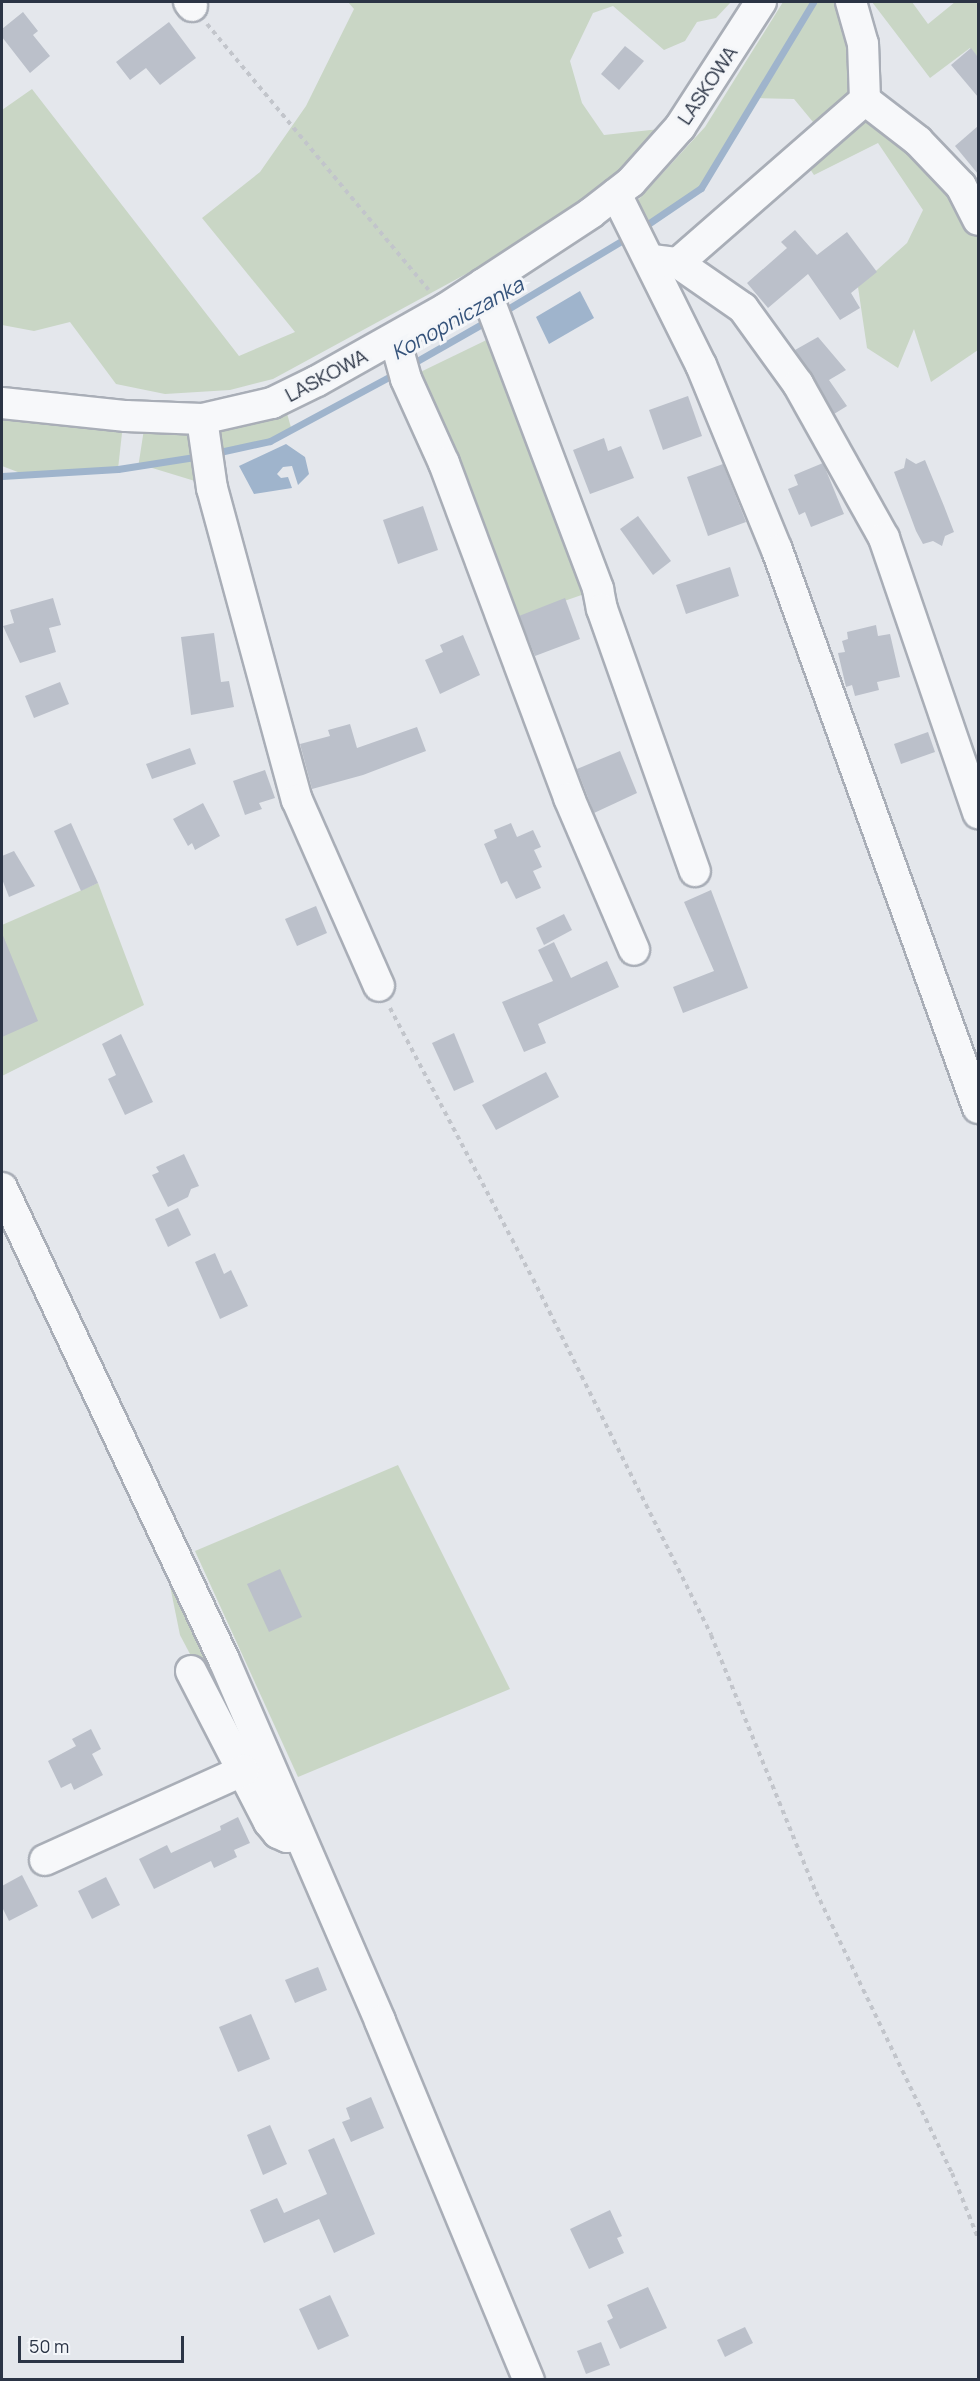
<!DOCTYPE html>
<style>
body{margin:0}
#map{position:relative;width:980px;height:2381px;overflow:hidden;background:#e4e7ec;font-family:Manrope,sans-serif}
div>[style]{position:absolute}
.green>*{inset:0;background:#c9d6c5}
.water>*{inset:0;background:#9fb4cc}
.stream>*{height:7px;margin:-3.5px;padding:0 3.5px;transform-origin:3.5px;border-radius:3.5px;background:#9fb4cc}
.building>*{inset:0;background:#bbc0ca}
.path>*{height:4px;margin-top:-2px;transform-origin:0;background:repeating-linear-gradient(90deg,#c2c5cb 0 4.5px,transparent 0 9px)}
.roads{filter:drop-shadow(2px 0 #a9aeb7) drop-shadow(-2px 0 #a9aeb7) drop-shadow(0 2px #a9aeb7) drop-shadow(0 -2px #a9aeb7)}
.minor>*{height:30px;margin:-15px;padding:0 15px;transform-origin:15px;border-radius:15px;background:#f7f8fa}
span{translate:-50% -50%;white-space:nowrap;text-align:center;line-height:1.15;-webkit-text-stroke:6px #f4f6f9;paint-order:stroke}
.street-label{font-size:20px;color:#2b3445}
.water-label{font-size:21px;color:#34527a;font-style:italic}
.frame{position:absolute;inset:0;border:3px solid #2b3445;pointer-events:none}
.scale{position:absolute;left:18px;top:2336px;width:166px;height:27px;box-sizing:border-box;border:3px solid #2b3445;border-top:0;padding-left:8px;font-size:18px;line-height:21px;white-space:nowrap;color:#2b3445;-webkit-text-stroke:4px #f4f6f9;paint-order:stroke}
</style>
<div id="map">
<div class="green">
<div style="clip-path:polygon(348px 2px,731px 2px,716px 18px,697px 22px,685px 41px,664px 50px,613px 6px,593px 13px,570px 61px,582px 103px,604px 135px,660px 129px,627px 171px,477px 268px,273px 379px,230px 390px,165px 394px,116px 384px,70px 322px,34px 331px,2px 325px,2px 110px,32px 89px,239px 356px,295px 332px,202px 218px,260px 172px,306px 106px,354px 9px)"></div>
<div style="clip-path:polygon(783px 2px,842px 2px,851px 102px,978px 191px,978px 350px,931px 382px,914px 329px,898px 368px,867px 348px,858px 287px,907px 243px,923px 210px,878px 143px,814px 175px,792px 142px,813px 122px,794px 99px,756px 98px,701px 188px,647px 224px,638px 200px,705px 127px)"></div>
<div style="clip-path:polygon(872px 2px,912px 2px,928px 24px,955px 2px,978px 2px,978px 57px,970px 48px,930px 78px)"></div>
<div style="clip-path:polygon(503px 332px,596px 590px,504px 622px,406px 379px)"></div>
<div style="clip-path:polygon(2px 410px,123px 424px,118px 469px,23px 474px,2px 466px)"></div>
<div style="clip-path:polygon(286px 410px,292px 431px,270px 441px,221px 452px,221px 426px)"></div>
<div style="clip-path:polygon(204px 427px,208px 485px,149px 467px,138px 468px,144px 429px)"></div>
<div style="clip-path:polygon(98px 883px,144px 1005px,2px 1076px,2px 925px)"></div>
<div style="clip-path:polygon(398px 1465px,510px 1689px,298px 1777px,195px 1551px)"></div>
<div style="clip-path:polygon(168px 1576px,271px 1794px,261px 1789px,180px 1635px)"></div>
</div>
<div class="water">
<div style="clip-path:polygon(580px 291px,594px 318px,549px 344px,536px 317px)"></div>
<div style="clip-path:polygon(286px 444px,305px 457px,309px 474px,298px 485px,292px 466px,283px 467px,277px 474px,281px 478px,288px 477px,292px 488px,254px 494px,239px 466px)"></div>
</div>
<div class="stream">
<div style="left:642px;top:228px;width:71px;rotate:-34.1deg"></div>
<div style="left:701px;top:188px;width:217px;rotate:-58.9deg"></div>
<div style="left:501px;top:313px;width:148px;rotate:-30.9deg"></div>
<div style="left:410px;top:365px;width:91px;rotate:-29.7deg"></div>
<div style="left:215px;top:453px;width:56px;rotate:-12.3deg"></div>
<div style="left:270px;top:441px;width:145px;rotate:-28.3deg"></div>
<div style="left:2px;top:476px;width:116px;rotate:-3.5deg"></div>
<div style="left:118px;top:469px;width:84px;rotate:-8.9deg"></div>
</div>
<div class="building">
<div style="clip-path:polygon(23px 12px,38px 31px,33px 35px,50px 56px,30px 73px,2px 37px,2px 29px)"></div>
<div style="clip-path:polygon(169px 22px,196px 58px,160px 85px,146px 68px,130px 80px,116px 62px)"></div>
<div style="clip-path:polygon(625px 46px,644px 61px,619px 90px,601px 74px)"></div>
<div style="clip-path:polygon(971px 48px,978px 57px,978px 97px,951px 65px)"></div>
<div style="clip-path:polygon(978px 126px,978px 174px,955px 146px)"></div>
<div style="clip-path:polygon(795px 230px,817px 255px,847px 232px,877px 272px,851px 293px,860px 308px,840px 320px,808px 274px,768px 308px,747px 283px,787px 248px,781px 242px)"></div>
<div style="clip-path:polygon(818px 337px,846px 370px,829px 380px,847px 406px,834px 414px,795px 350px)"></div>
<div style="clip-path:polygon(688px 396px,702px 436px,663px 450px,649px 410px)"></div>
<div style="clip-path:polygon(604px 438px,608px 451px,621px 446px,634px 478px,590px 494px,573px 450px)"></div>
<div style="clip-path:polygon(906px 458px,916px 464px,925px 460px,944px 506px,954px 532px,945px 536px,942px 546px,933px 541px,923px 544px,916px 531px,894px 472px,904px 468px)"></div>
<div style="clip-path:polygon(823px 463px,844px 514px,811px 527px,805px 512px,799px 515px,788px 489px,798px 485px,794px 475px)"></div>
<div style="clip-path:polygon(723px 464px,746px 522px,708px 536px,687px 477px)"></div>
<div style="clip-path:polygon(423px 506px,438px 550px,398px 564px,383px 520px)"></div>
<div style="clip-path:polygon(638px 516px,671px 561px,653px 575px,620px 529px)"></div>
<div style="clip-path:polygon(730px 567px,739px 596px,686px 614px,676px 585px)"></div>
<div style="clip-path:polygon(53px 598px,61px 625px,49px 628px,56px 652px,20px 663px,3px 626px,14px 623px,10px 610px)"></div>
<div style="clip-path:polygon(565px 598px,580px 639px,535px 656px,519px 616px)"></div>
<div style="clip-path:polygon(876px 625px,878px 636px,890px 634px,900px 677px,877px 682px,879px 690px,855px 696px,852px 685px,846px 687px,838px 653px,845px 652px,842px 641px,848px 639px,847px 632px)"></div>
<div style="clip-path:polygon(214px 633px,221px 682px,229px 681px,234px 707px,191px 715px,181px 637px)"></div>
<div style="clip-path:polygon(463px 635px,480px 675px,440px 694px,425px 660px,443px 652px,440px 645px)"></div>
<div style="clip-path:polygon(60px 682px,69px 704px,34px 718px,25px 696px)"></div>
<div style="clip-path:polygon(350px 724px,357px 748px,417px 727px,426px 751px,363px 775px,312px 789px,300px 744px,330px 736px,328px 730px)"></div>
<div style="clip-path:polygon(928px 732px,935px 752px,901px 764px,894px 744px)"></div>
<div style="clip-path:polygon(190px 748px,196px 764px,152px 779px,146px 764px)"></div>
<div style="clip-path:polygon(620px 751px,637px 793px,594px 813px,577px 769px)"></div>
<div style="clip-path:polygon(265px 770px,275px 798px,259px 803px,262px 809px,245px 815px,233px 781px)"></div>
<div style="clip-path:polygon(203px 803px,220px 836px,195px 850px,192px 843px,188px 846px,173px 819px)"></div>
<div style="clip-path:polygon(71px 823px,98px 883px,81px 891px,54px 831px)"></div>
<div style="clip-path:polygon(511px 823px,517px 837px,533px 830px,541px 847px,534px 850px,542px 867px,533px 871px,541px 888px,516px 899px,507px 881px,501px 884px,484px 844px,497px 838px,494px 830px)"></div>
<div style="clip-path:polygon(14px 851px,35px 886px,9px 897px,2px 879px,2px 856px)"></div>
<div style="clip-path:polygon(711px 890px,748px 988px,683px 1013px,673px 987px,714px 971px,684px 902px)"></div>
<div style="clip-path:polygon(316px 906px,327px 933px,297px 946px,285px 919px)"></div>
<div style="clip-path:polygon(564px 914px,572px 930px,544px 945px,536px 928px)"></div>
<div style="clip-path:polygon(2px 933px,38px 1021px,2px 1037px)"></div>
<div style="clip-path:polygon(554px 942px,571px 978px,607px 961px,619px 987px,538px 1024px,546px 1043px,524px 1052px,502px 1002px,553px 981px,538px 950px)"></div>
<div style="clip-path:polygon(454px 1033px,474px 1082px,454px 1091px,432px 1043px)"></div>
<div style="clip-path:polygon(121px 1034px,153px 1102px,125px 1115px,108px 1079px,116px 1075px,102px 1044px)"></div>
<div style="clip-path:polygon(546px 1072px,559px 1097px,496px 1130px,482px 1105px)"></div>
<div style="clip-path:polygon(184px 1154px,199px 1186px,191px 1189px,188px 1197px,168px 1207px,152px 1175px,159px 1172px,156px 1167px)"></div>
<div style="clip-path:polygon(178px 1208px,191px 1235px,168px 1247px,155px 1219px)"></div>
<div style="clip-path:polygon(215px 1253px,224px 1274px,231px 1270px,248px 1306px,220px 1319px,195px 1262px)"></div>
<div style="clip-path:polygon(280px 1569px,302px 1617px,269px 1632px,247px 1584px)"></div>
<div style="clip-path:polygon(91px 1729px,101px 1749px,92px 1754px,103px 1775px,74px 1790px,71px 1783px,61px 1788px,48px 1761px,76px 1746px,72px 1739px)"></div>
<div style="clip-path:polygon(238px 1817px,250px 1843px,234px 1850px,237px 1857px,214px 1868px,211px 1861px,154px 1889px,139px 1859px,167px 1845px,171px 1853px,221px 1830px,220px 1826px)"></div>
<div style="clip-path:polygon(22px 1875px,38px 1906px,9px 1921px,2px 1907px,2px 1886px)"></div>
<div style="clip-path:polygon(106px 1877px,120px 1905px,92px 1919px,78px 1891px)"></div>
<div style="clip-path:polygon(318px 1967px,327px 1990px,295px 2003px,285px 1980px)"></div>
<div style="clip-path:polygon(251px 2014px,270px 2059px,238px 2072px,219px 2027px)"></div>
<div style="clip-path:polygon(371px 2097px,384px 2128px,351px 2142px,342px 2122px,350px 2119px,346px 2108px)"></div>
<div style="clip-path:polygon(270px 2125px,287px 2164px,263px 2175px,247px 2135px)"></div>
<div style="clip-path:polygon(334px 2138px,375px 2234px,334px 2253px,319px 2219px,264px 2243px,250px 2210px,277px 2198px,284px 2213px,327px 2194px,308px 2150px)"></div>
<div style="clip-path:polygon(610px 2210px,622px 2236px,617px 2238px,624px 2253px,589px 2269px,570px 2229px)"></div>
<div style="clip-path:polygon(648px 2287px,667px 2328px,620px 2349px,607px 2321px,613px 2318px,607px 2305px)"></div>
<div style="clip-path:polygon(330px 2295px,349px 2336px,318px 2350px,299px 2309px)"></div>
<div style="clip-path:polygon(745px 2327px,753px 2343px,725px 2357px,717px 2340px)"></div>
<div style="clip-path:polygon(601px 2342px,610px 2365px,586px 2374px,577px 2351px)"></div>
</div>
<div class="path">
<div style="left:207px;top:24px;width:346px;rotate:50.2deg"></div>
<div style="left:390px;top:1008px;width:306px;rotate:62.2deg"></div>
<div style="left:533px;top:1279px;width:398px;rotate:63.4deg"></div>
<div style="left:711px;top:1635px;width:278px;rotate:67.8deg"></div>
<div style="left:816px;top:1892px;width:312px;rotate:64.2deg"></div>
<div style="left:952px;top:2173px;width:70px;rotate:68.2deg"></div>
</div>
<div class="roads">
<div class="minor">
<div style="left:189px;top:2px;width:5px;rotate:53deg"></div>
<div style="left:865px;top:100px;width:67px;rotate:37.7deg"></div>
<div style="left:918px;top:141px;width:62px;rotate:46.3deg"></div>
<div style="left:961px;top:186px;width:38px;rotate:63deg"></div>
<div style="left:616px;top:194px;width:191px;rotate:63.6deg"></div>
<div style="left:701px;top:365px;width:200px;rotate:67.7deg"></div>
<div style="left:777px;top:550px;width:593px;rotate:70.19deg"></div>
<div style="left:652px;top:260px;width:26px;rotate:7deg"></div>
<div style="left:678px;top:263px;width:79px;rotate:34.7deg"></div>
<div style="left:743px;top:308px;width:94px;rotate:54.1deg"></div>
<div style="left:798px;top:384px;width:176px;rotate:60.8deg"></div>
<div style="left:884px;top:538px;width:291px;rotate:71.1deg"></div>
<div style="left:678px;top:263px;width:248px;rotate:-41.1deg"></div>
<div style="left:865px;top:100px;width:56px;rotate:-92deg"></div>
<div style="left:863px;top:44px;width:44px;rotate:-105.9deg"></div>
<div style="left:483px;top:284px;width:326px;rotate:69.3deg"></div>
<div style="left:598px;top:589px;width:20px;rotate:79deg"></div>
<div style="left:602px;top:609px;width:278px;rotate:70.5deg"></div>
<div style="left:395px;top:339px;width:41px;rotate:74.6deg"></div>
<div style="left:406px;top:379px;width:92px;rotate:65.7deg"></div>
<div style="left:444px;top:463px;width:358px;rotate:69.5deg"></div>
<div style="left:569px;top:798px;width:165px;rotate:66.8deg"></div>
<div style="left:2px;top:403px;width:125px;rotate:6deg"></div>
<div style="left:126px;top:416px;width:76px;rotate:2.3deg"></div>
<div style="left:202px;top:419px;width:72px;rotate:-12.9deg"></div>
<div style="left:272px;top:403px;width:50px;rotate:-26.1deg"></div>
<div style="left:317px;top:381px;width:147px;rotate:-29.4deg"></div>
<div style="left:445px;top:309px;width:175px;rotate:-33.3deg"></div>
<div style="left:591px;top:213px;width:51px;rotate:-37.8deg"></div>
<div style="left:631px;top:182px;width:74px;rotate:-48.3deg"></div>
<div style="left:680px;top:127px;width:149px;rotate:-57.1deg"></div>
<div style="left:202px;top:419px;width:70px;rotate:81.8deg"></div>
<div style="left:212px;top:488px;width:323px;rotate:74.8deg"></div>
<div style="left:297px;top:800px;width:203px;rotate:66.2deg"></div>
<div style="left:2px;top:1188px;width:522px;rotate:64.81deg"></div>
<div style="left:224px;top:1660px;width:393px;rotate:66.6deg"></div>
<div style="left:380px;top:2021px;width:389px;rotate:67.5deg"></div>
<div style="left:191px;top:1671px;width:170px;rotate:62.7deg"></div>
<div style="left:269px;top:1822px;width:14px;rotate:51deg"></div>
<div style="left:278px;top:1833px;width:10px;rotate:24deg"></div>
<div style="left:287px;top:1837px;width:12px;rotate:-14deg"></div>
<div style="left:45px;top:1860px;width:218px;rotate:-24.3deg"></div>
</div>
</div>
<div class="street-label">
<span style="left:707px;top:85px;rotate:-56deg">LASKOWA</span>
<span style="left:326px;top:375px;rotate:-28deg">LASKOWA</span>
</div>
<div class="water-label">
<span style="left:457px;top:318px;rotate:-29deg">Konopniczanka</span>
</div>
<div class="frame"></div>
<div class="scale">50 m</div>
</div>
